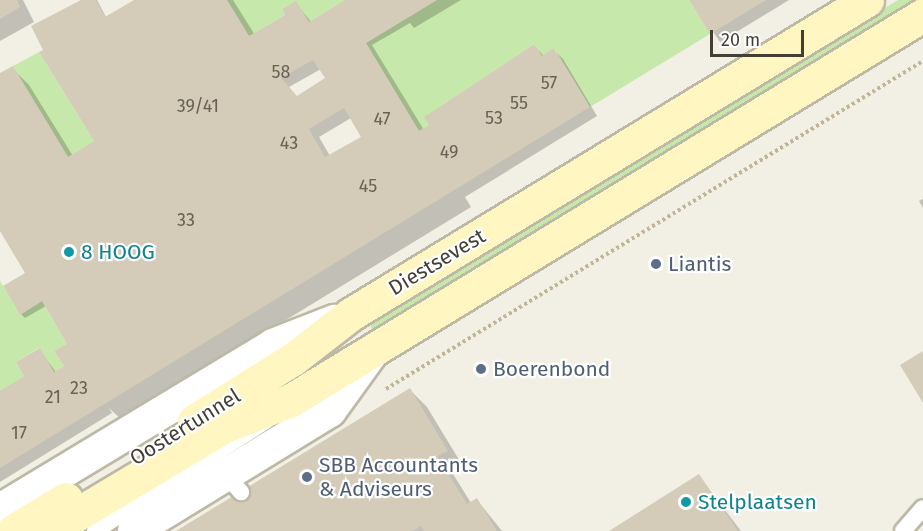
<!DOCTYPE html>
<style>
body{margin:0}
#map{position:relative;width:923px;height:531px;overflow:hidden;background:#f2efe4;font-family:"Fira Sans",sans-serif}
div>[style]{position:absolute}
.green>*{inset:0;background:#c7e8ab}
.shadow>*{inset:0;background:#0003}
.building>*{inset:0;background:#d4ccb9}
.path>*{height:4px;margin-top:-2px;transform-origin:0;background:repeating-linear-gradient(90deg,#c0b597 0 3px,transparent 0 6px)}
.roads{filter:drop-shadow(2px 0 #beb8a6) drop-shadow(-2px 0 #beb8a6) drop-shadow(0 2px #beb8a6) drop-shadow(0 -2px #beb8a6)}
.lane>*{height:16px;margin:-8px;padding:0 8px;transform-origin:8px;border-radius:8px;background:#fff}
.street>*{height:32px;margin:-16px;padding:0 16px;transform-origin:16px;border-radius:16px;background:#fff}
.secondary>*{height:33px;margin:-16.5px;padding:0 16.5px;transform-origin:16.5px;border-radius:16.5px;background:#fff6c1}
.dots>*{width:16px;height:16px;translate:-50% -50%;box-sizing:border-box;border:3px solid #fff;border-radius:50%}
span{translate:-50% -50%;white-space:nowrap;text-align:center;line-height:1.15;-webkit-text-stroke:4.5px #fff;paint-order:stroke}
.number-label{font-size:18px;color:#686255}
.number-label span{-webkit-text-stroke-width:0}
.culture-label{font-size:21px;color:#0d838f}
.left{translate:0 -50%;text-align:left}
.street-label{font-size:21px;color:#443f34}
.service-label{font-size:21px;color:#4e5e75}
.scale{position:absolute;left:710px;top:30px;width:94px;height:27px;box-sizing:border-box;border:3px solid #443f34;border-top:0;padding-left:8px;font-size:18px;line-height:21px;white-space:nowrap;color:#443f34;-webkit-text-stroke:4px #fff;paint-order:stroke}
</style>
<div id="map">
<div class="green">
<div style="clip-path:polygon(227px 0,345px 0,309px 22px,296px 2px,282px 9px,285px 15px,249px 36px)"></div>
<div style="clip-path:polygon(437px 0,689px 0,710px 34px,590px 107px,555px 49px,542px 56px,534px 44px,439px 107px,429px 125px,419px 131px,366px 43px)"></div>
<div style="clip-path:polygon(898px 0,916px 0,373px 331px,369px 323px)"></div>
<div style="clip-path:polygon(39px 52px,94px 141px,68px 157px,13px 66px)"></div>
<div style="clip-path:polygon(0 281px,20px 315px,42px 301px,67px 344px,54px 351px,64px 366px,54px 372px,39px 348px,16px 362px,24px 376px,0 391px)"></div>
</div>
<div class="shadow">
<div style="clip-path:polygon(0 0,23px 0,34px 22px,0 41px)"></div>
<div style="clip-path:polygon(evenodd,84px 0,97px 0,106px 17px,136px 0,233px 0,255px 35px,287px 15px,296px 3px,311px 22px,345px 0,461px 0,414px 28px,410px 23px,372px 45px,424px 130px,534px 46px,544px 56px,554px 50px,563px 59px,597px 116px,465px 197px,471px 207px,122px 420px,109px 408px,112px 413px,0 482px,0 391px,26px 376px,39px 350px,56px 372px,66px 366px,72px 350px,46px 306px,25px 318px,21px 314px,27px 273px,0 229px,0 75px,12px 68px,29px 85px,73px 156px,96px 142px,84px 0,321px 69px,326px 79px,297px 97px,289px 87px,321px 69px,84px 0,351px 118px,363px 137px,330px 156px,319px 137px,351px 118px)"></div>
<div style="clip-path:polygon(692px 0,789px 0,720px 42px)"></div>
<div style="clip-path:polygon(923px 199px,923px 208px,919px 201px)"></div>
<div style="clip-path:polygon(410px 390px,427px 407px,464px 468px,453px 474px,471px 503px,477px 500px,502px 531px,179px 531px)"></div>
<div style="clip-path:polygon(699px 476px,741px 531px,612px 531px)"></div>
</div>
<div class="building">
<div style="clip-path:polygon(0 0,17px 0,20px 7px,0 19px)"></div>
<div style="clip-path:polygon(evenodd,81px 0,96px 0,105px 17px,134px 0,227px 0,249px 36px,285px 15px,282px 9px,296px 1px,309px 22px,345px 0,437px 0,366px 43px,419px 131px,429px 125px,424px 117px,534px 44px,542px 56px,554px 48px,590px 107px,0 468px,0 391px,24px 376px,16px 362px,40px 348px,54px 372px,64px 366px,54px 351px,67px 344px,42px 301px,20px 315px,3px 286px,25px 273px,0 231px,0 73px,13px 66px,68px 157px,94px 141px,39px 52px,43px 50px,31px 26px,81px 0,313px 60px,325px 78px,297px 96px,281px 78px,313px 60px,81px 0,344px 108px,361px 137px,325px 157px,309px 129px,344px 108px)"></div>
<div style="clip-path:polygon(689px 0,766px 0,710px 34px)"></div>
<div style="clip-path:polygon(923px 351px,923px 403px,900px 365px)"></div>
<div style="clip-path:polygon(410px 388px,448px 451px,437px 456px,467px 504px,477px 498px,497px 531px,424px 531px,421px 526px,413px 531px,176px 531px)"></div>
<div style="clip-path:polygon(699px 474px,738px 531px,609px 531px)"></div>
</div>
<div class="path">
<div style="left:386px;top:389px;width:629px;rotate:-31.42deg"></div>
</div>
<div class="roads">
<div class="lane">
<div style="left:226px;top:475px;width:23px;rotate:49deg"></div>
<div style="left:95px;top:531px;width:203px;rotate:-32.8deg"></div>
<div style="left:903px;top:531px;width:30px;rotate:-49deg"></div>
</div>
<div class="street">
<div style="left:0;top:510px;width:319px;rotate:-31.1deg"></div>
<div style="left:273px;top:345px;width:66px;rotate:-21.5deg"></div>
<div style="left:134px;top:531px;width:230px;rotate:-31.5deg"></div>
<div style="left:330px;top:411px;width:75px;rotate:-54.2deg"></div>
</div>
<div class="secondary">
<div style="left:194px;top:421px;width:117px;rotate:-32.1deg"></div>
<div style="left:293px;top:359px;width:73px;rotate:-37.8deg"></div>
<div style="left:351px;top:314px;width:604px;rotate:-31.32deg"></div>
<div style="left:13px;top:531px;width:62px;rotate:-31.1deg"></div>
<div style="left:49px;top:531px;width:203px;rotate:-30.9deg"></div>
<div style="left:223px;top:427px;width:73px;rotate:-21.7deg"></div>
<div style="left:291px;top:400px;width:740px;rotate:-31.35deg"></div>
</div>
</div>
<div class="dots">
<div style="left:69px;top:252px;background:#0f9aa8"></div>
<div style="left:656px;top:264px;background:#5c6f8a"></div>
<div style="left:481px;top:369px;background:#5c6f8a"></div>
<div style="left:307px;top:477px;background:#5c6f8a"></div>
<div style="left:686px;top:502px;background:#0f9aa8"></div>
</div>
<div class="number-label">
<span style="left:281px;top:72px">58</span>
<span style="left:549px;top:83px">57</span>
<span style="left:519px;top:103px">55</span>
<span style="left:198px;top:106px">39/41</span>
<span style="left:494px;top:118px">53</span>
<span style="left:382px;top:119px">47</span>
<span style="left:289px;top:143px">43</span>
<span style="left:449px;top:152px">49</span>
<span style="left:368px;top:186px">45</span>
<span style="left:186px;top:220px">33</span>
<span style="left:79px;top:388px">23</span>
<span style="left:53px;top:397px">21</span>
<span style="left:19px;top:433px">17</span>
</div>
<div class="culture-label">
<span class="left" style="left:81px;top:252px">8 HOOG</span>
<span class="left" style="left:698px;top:502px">Stelplaatsen</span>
</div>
<div class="street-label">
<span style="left:437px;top:262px;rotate:-31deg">Diestsevest</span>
<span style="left:185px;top:427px;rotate:-32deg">Oostertunnel</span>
</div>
<div class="service-label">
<span class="left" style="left:668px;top:264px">Liantis</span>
<span class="left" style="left:493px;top:369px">Boerenbond</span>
<span class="left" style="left:319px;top:477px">SBB Accountants<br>&amp; Adviseurs</span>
</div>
<div class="scale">20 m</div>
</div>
